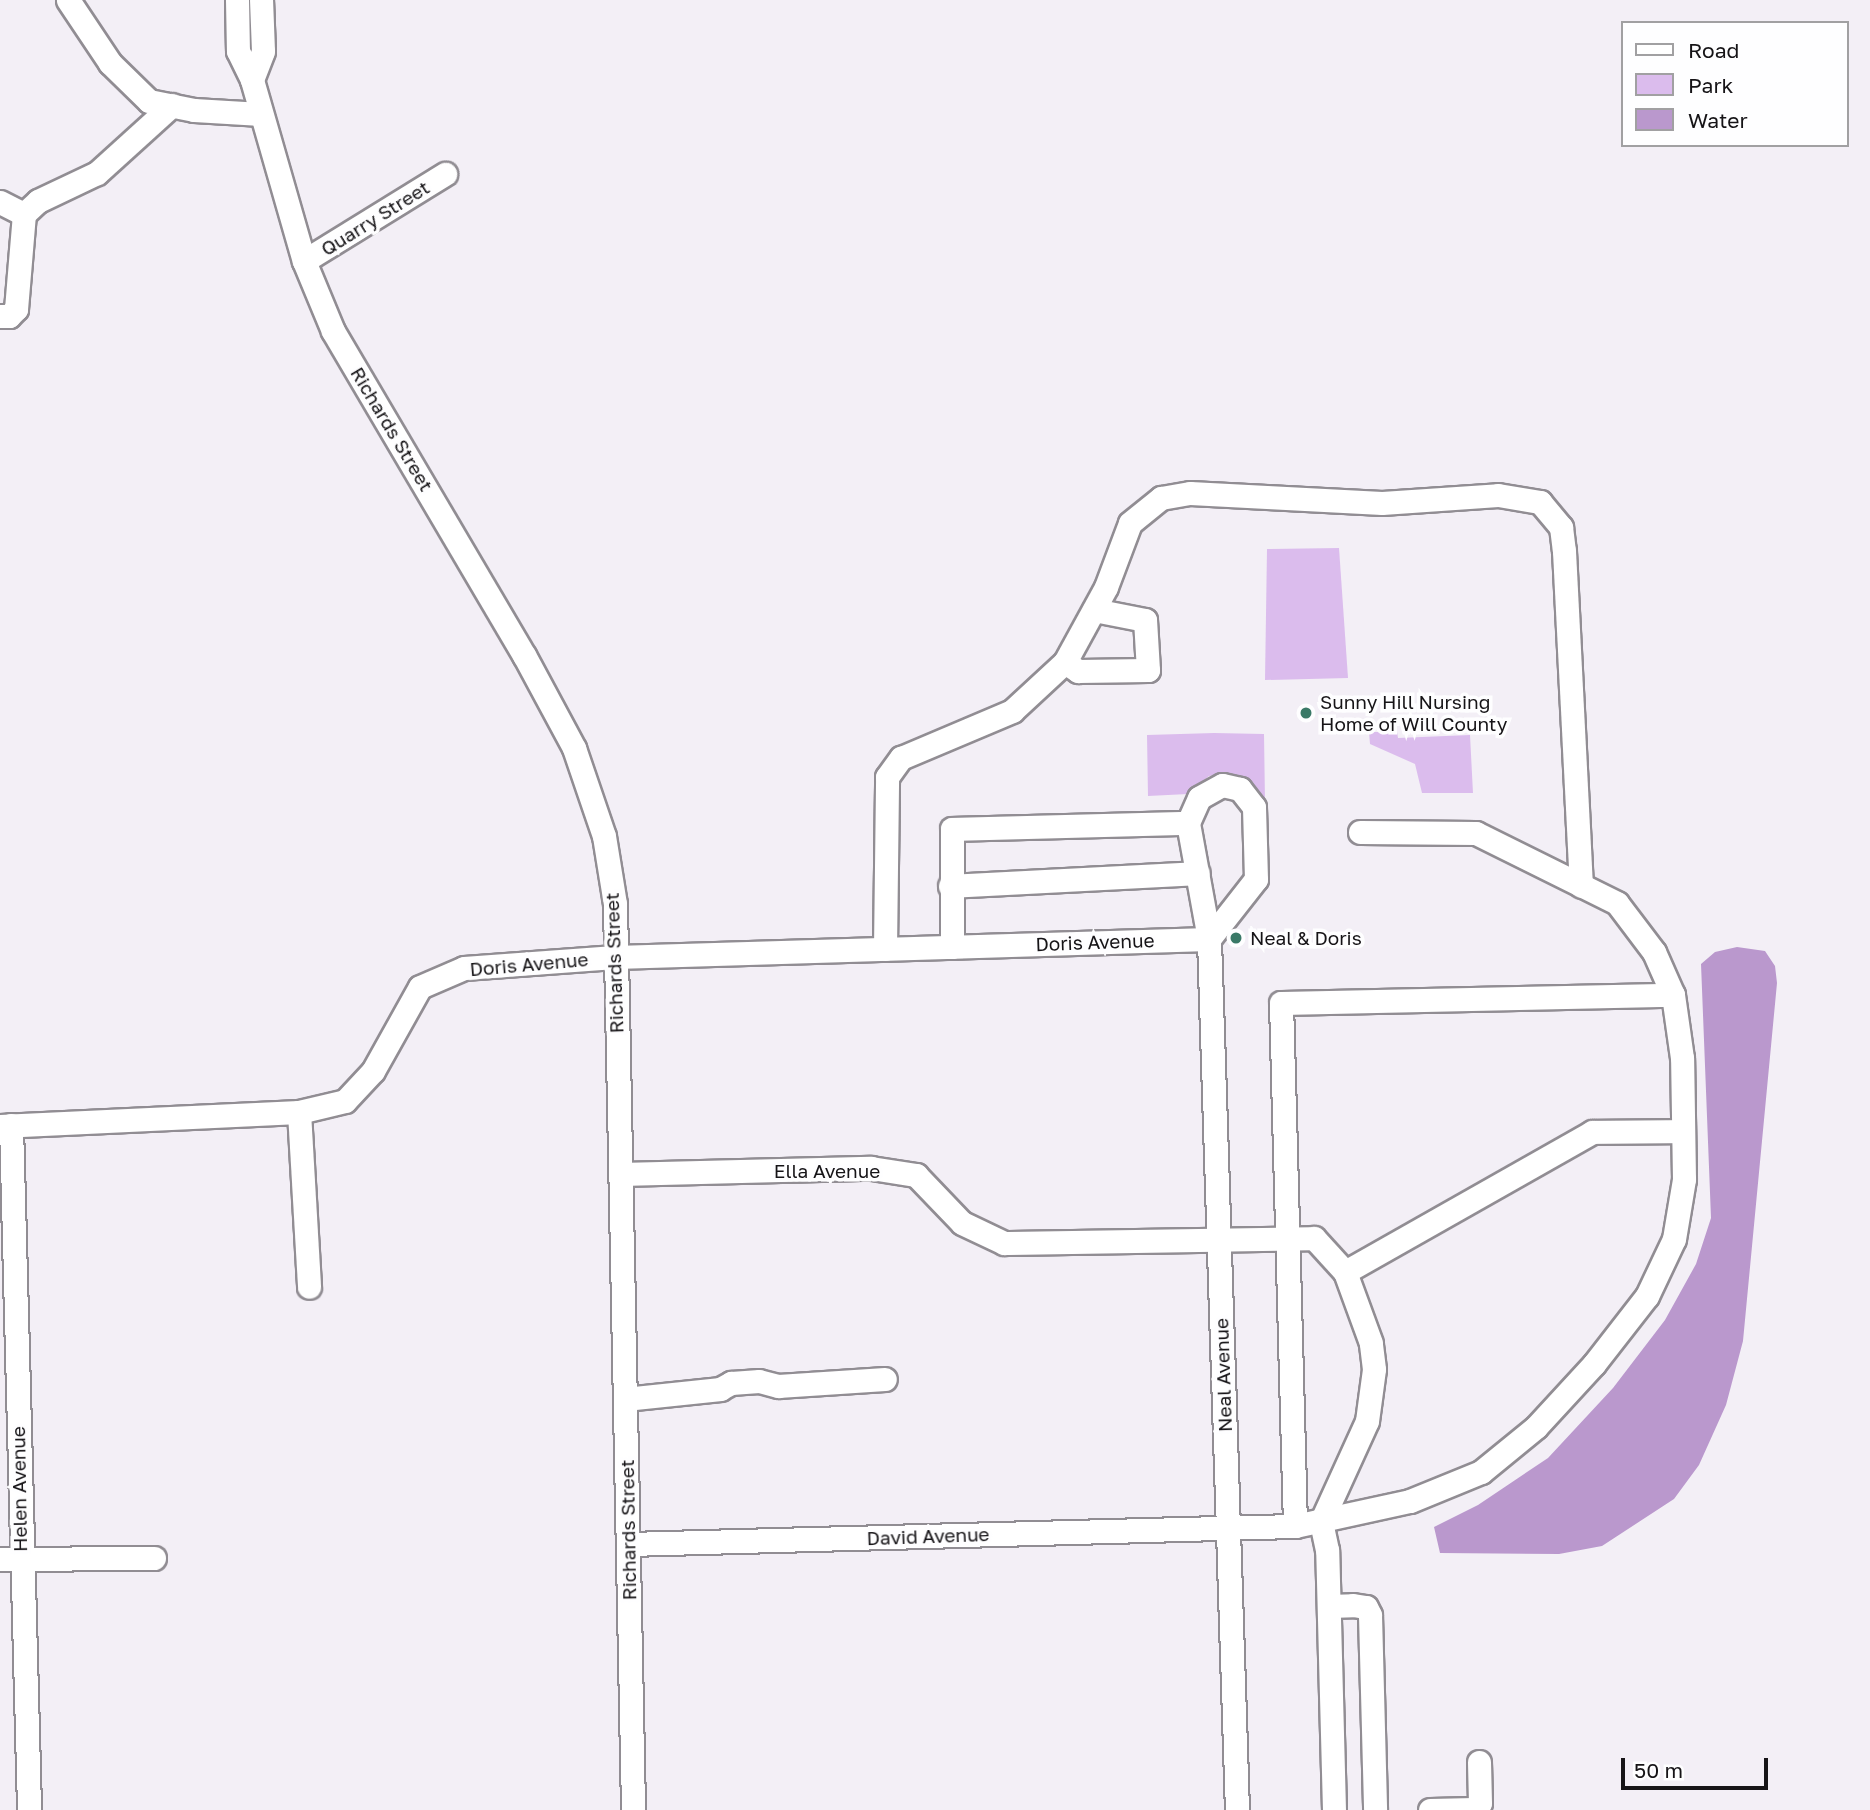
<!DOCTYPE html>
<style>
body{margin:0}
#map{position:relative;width:1870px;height:1810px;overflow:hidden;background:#f3eff6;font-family:"Golos Text",sans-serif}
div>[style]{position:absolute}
.green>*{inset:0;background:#dbbced}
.water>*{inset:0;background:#ba98cd}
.roads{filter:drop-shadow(2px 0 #918d93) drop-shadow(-2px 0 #918d93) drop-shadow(0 2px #918d93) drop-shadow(0 -2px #918d93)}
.minor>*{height:23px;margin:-11.5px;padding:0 11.5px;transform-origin:11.5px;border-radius:11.5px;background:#fff}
.dots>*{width:19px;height:19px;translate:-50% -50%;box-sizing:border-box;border:4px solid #fefeff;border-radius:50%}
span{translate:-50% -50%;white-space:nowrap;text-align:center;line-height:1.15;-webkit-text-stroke:7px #fefeff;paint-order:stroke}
.street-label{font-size:19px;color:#161417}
.poi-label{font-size:19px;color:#161417}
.left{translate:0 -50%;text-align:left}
.legend{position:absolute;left:1621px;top:21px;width:228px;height:126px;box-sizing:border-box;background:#fefeff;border:2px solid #a1a0a2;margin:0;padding:9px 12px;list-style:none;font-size:21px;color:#161417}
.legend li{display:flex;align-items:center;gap:14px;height:35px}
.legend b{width:35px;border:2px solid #a1a0a2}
.scale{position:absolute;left:1621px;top:1758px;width:147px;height:32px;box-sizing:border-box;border:4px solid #161417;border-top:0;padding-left:9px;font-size:21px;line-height:24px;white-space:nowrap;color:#161417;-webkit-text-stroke:5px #fefeff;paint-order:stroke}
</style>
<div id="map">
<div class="green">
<div style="clip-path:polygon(1339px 548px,1348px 678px,1265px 680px,1267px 549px)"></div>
<div style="clip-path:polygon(1369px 732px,1397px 732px,1398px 738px,1470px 735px,1473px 793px,1422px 793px,1415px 764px,1370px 744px)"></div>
<div style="clip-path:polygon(1214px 733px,1264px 734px,1265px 801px,1253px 785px,1224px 774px,1209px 776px,1188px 794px,1148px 796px,1147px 735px)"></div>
</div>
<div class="water">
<div style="clip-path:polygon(1737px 947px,1765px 951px,1775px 966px,1777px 983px,1743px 1341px,1726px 1405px,1699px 1465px,1674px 1499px,1602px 1546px,1559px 1554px,1440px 1553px,1434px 1527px,1478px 1505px,1548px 1458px,1613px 1388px,1665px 1320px,1696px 1264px,1711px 1218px,1701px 964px,1715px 952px)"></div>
</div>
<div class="roads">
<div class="minor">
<div style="left:68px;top:0;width:76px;rotate:56.3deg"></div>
<div style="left:110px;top:63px;width:54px;rotate:44.3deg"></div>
<div style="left:149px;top:101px;width:46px;rotate:11.3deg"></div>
<div style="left:194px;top:110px;width:67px;rotate:3.4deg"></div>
<div style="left:237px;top:0;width:51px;rotate:88.9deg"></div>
<div style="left:238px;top:51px;width:32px;rotate:64deg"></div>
<div style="left:252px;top:80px;width:188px;rotate:74deg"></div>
<div style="left:304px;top:261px;width:76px;rotate:67.5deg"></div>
<div style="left:333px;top:331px;width:376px;rotate:59.5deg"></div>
<div style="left:524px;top:655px;width:106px;rotate:61.7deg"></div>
<div style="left:574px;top:748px;width:93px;rotate:71.2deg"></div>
<div style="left:604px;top:836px;width:69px;rotate:80.8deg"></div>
<div style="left:615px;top:904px;width:906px;rotate:88.86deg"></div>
<div style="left:252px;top:80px;width:31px;rotate:-69deg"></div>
<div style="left:263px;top:51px;width:51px;rotate:-92.2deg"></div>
<div style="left:0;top:202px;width:27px;rotate:27deg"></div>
<div style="left:304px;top:261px;width:166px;rotate:-31.7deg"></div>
<div style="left:0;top:316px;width:9px"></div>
<div style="left:9px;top:316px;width:10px;rotate:-45deg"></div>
<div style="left:16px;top:309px;width:95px;rotate:-85.2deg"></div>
<div style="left:24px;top:214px;width:19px;rotate:-43deg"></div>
<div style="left:38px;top:201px;width:65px;rotate:-25.4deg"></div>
<div style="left:97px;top:173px;width:101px;rotate:-42.2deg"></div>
<div style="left:1065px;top:662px;width:16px;rotate:35deg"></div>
<div style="left:1078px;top:671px;width:70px;rotate:-0.8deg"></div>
<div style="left:1148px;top:670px;width:50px;rotate:-93.4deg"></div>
<div style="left:1145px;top:620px;width:52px;rotate:-168.9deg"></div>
<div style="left:950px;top:886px;width:248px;rotate:-3deg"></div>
<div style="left:1209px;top:939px;width:76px;rotate:-51.9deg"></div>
<div style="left:1256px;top:879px;width:72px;rotate:-91.6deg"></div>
<div style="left:1254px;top:807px;width:23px;rotate:-128deg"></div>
<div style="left:1240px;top:789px;width:18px;rotate:-167deg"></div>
<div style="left:1222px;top:785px;width:26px;rotate:151deg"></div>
<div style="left:1199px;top:798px;width:27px;rotate:114deg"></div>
<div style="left:1188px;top:823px;width:118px;rotate:79.7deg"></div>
<div style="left:1209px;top:939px;width:871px;rotate:88.16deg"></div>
<div style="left:952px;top:947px;width:118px;rotate:-90deg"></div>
<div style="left:952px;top:829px;width:236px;rotate:-1.5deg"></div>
<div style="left:885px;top:949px;width:172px;rotate:-89.3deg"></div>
<div style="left:887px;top:777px;width:24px;rotate:-54deg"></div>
<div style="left:901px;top:758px;width:121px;rotate:-22.9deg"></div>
<div style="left:1012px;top:711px;width:72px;rotate:-42.8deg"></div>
<div style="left:1065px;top:662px;width:85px;rotate:-61.3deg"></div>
<div style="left:1106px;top:587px;width:68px;rotate:-69.4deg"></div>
<div style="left:1130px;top:523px;width:40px;rotate:-39deg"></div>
<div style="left:1161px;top:498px;width:29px;rotate:-10deg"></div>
<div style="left:1190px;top:493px;width:192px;rotate:3deg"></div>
<div style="left:1382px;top:503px;width:116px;rotate:-3.9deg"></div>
<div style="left:1498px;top:495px;width:43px;rotate:9.5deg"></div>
<div style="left:1540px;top:502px;width:33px;rotate:50deg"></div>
<div style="left:1561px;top:527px;width:24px;rotate:83deg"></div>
<div style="left:1564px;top:551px;width:335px;rotate:87.1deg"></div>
<div style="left:299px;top:1112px;width:175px;rotate:86.7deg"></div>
<div style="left:11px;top:1125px;width:685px;rotate:88.49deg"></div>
<div style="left:0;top:1126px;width:299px;rotate:-2.7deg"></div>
<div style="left:299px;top:1112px;width:47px;rotate:-13.4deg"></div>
<div style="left:345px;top:1101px;width:41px;rotate:-47deg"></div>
<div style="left:373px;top:1071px;width:96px;rotate:-60.8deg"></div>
<div style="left:420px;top:987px;width:48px;rotate:-23.4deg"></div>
<div style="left:464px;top:968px;width:151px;rotate:-4.2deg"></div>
<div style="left:615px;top:957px;width:594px;rotate:-1.74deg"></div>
<div style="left:620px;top:1174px;width:251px;rotate:-1.4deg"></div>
<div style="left:871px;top:1168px;width:46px;rotate:8.8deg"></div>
<div style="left:916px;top:1175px;width:66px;rotate:46.2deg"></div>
<div style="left:962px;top:1223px;width:47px;rotate:25.5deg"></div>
<div style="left:1004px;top:1243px;width:310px;rotate:-0.9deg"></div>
<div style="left:1314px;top:1238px;width:46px;rotate:47.6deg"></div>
<div style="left:625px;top:1399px;width:96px;rotate:-6deg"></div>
<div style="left:720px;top:1389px;width:13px;rotate:-29deg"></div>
<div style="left:731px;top:1383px;width:28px;rotate:-4deg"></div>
<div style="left:759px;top:1381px;width:20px;rotate:15deg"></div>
<div style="left:778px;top:1386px;width:107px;rotate:-3.7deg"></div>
<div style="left:1295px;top:1526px;width:523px;rotate:-91.53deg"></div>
<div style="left:1281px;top:1003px;width:392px;rotate:-1.2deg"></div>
<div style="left:628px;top:1544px;width:667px;rotate:-1.55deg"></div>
<div style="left:1295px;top:1526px;width:118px;rotate:-12.3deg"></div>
<div style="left:1410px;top:1501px;width:77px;rotate:-22.2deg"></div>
<div style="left:1481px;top:1472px;width:71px;rotate:-39.3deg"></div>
<div style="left:1536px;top:1427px;width:86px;rotate:-47.4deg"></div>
<div style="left:1594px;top:1364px;width:86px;rotate:-52.1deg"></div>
<div style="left:1647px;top:1296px;width:63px;rotate:-64.7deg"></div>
<div style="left:1674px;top:1239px;width:61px;rotate:-80.5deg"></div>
<div style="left:1684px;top:1179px;width:121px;rotate:-90.9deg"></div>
<div style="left:1682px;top:1058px;width:64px;rotate:-98.1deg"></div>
<div style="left:1673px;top:995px;width:47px;rotate:-113.8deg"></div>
<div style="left:1654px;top:952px;width:61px;rotate:-127.1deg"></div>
<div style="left:1617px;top:903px;width:157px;rotate:-153.6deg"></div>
<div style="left:1476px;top:833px;width:116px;rotate:-179.5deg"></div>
<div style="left:0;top:1559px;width:154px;rotate:-0.4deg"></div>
<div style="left:1329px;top:1606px;width:24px;rotate:-2deg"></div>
<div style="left:1353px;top:1605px;width:13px;rotate:9deg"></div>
<div style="left:1366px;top:1607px;width:9px;rotate:63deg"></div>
<div style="left:1370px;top:1615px;width:195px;rotate:88.5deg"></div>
<div style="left:1334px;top:1810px;width:260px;rotate:-91.5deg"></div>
<div style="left:1327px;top:1550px;width:29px;rotate:-102deg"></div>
<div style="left:1321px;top:1522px;width:111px;rotate:-65.5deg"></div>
<div style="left:1367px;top:1421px;width:52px;rotate:-82.3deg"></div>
<div style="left:1374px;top:1369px;width:26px;rotate:-97deg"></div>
<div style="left:1371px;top:1343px;width:76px;rotate:-110.1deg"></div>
<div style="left:1345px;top:1272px;width:284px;rotate:-29.5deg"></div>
<div style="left:1592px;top:1132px;width:91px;rotate:-0.6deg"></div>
<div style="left:1430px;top:1810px;width:44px;rotate:-1.3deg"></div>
<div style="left:1474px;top:1809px;width:8px;rotate:-45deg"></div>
<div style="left:1480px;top:1803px;width:41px;rotate:-91.4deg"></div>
</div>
</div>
<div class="dots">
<div style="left:1306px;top:713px;background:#3a7967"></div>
<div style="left:1236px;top:938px;background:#3a7967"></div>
</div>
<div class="street-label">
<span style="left:375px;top:218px;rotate:-32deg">Quarry Street</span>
<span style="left:392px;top:429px;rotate:59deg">Richards Street</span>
<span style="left:1095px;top:942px;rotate:-2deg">Doris Avenue</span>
<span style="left:614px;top:963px;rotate:-92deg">Richards Street</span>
<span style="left:529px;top:964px;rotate:-5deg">Doris Avenue</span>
<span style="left:827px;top:1171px">Ella Avenue</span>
<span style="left:1223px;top:1375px;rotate:-92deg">Neal Avenue</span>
<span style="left:19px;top:1489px;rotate:-91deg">Helen Avenue</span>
<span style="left:628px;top:1530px;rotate:-91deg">Richards Street</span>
<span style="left:928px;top:1536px;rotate:-2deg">David Avenue</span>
</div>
<div class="poi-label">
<span class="left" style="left:1320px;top:713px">Sunny Hill Nursing<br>Home of Will County</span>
<span class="left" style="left:1250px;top:938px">Neal &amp; Doris</span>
</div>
<ul class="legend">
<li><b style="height:9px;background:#fff"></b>Road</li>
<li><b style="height:19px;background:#dbbced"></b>Park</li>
<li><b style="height:19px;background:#ba98cd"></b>Water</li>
</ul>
<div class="scale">50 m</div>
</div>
